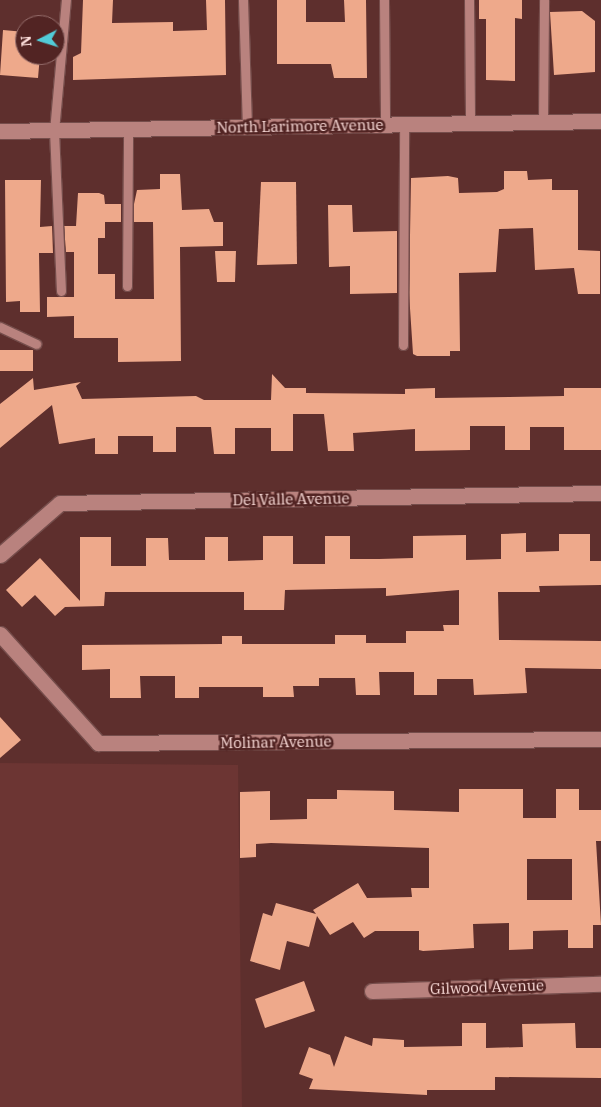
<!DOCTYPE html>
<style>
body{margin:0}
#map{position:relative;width:601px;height:1107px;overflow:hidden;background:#5e2f2d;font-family:"IBM Plex Serif",serif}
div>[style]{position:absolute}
.built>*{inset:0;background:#6c3533}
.building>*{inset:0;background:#eea98b}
.roads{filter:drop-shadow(1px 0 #754d4b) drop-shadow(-1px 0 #754d4b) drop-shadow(0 1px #754d4b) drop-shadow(0 -1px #754d4b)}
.lane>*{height:9px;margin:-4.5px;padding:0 4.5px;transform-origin:4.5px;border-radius:4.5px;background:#b9827e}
.street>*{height:15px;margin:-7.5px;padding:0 7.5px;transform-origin:7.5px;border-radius:7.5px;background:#b9827e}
span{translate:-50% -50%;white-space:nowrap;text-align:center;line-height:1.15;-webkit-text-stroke:5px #522423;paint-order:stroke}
.street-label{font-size:15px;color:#fcddda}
.north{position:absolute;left:15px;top:15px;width:50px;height:50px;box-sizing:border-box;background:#522423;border:1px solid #966e6c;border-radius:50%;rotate:265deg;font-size:14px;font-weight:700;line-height:20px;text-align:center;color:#fcddda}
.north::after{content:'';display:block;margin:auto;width:18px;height:22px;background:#52cbd7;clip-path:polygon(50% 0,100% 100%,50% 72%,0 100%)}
</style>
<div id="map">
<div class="built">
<div style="clip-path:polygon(0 763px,238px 765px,242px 1107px,0 1107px)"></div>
</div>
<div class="building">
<div style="clip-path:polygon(83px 0,113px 0,112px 23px,173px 22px,173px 31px,207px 30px,206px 0,225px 0,226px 75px,73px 80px,73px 57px,81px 53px)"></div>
<div style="clip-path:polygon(277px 0,306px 0,306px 22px,345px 22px,344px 0,366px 0,367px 78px,334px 78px,331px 64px,277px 64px)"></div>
<div style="clip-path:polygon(479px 0,522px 0,522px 19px,515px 18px,515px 81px,486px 80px,486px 19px,479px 19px)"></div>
<div style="clip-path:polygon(582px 11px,595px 21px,595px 72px,554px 75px,550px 12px)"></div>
<div style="clip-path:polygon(3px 30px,25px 32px,25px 55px,40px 55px,38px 78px,0 75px)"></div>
<div style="clip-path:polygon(504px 171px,527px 171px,528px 180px,552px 179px,552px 190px,578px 190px,578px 250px,600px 251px,600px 294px,578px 294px,574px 268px,535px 270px,533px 228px,499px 229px,496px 272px,459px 273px,460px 351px,450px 351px,450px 356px,417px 356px,413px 354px,409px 293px,411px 178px,448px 176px,458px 178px,459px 193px,497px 192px,504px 189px)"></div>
<div style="clip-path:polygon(160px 174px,180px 174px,182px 210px,209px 209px,214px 222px,223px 222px,223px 246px,180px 247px,181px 361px,118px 362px,118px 338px,74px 338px,74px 316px,47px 317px,47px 297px,74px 297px,74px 252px,66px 252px,64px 226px,76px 226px,78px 193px,99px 193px,104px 195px,105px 204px,121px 204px,121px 222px,105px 222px,105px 238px,98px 238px,98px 274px,115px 274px,115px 299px,154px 299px,153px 222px,134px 222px,134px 204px,137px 190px,160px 189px)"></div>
<div style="clip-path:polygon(5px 180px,41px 180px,40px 227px,52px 226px,53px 253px,39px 253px,40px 312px,20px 312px,20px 301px,6px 302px)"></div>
<div style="clip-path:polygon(261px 182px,296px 182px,297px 264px,257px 265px)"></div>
<div style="clip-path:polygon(328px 205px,352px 205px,353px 232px,397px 231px,397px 293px,350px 294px,350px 266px,329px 267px)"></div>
<div style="clip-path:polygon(215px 251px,236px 251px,235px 282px,217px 282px)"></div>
<div style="clip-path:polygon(0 350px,33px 350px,33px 371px,0 371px)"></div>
<div style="clip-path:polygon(272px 374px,285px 388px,306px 388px,306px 393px,405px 394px,405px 389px,435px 388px,435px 398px,509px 397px,564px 396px,564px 388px,601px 388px,601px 450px,564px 450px,564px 427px,530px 427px,530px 450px,505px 450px,505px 426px,470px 426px,470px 450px,415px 451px,415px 429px,353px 433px,354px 451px,328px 451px,324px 414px,293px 414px,293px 451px,271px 451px,271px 428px,235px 428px,235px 454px,214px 454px,211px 427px,176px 427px,176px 452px,153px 452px,153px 436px,118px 436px,118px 454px,95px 454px,95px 438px,59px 444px,52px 405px,0 448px,0 404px,33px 378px,34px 390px,81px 382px,76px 386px,82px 399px,196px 396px,204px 400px,271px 400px)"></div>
<div style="clip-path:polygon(526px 533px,526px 552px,559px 551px,559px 534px,590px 534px,590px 561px,601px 561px,601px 585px,539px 586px,540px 592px,498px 592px,499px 640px,601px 641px,601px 669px,525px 668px,527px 693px,474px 695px,473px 679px,437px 679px,437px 695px,414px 695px,414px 672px,379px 672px,380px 695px,356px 695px,355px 678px,319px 678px,319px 686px,293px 686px,294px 697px,263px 697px,263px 687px,199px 687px,199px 698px,175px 698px,175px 676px,140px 676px,141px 698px,110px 698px,110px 669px,82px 670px,82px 645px,222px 644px,222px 636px,242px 636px,242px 644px,335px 644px,335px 635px,366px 635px,366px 643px,406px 643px,406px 631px,444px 631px,443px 625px,459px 625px,459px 590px,386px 596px,386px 588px,285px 590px,284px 610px,244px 610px,244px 592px,105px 592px,104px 606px,65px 607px,55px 616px,35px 595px,22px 607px,6px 590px,40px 558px,80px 601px,80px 537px,111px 537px,111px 566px,146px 566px,146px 538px,168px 538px,169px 560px,205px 560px,205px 537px,228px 537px,228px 561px,263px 560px,263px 536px,293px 536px,293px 564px,325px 564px,325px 536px,350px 536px,350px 559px,379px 559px,413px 558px,413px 536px,466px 535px,466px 560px,501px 559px,501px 534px)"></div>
<div style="clip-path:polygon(0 717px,21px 740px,0 758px)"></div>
<div style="clip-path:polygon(evenodd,459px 789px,523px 789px,523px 818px,556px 818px,556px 789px,579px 789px,579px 810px,601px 810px,601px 841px,596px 841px,601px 925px,593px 925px,593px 948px,568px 948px,568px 930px,533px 931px,533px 949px,509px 950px,509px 923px,473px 924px,474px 948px,423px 951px,419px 950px,419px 931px,375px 931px,364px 938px,353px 922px,330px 935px,317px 916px,309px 947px,287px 941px,280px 970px,250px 961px,263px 913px,272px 916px,276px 903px,316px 914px,313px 910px,358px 883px,367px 898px,412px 897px,411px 888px,429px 888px,429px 848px,271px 843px,256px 844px,256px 857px,240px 858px,240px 792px,270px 791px,270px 820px,307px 819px,307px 799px,337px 799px,337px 790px,394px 791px,394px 810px,459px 812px,459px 789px,527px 859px,572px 859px,572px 900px,527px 900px,527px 859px)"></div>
<div style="clip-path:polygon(304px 981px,315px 1011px,265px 1028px,255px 999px)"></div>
<div style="clip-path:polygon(462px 1023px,486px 1023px,486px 1048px,523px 1047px,522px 1024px,575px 1023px,576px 1048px,601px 1048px,601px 1078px,495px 1077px,495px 1090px,427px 1090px,427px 1095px,309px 1089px,313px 1079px,299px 1074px,309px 1047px,330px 1055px,334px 1067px,345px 1036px,372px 1046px,373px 1038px,404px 1040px,404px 1047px,462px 1046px)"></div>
</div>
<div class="roads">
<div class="lane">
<div style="left:243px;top:0;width:127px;rotate:88.2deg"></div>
<div style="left:384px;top:0;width:125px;rotate:89.5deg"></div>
<div style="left:469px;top:0;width:123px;rotate:89.5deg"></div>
<div style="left:543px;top:122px;width:122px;rotate:-89.5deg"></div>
<div style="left:127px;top:286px;width:157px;rotate:-89.6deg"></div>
<div style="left:61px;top:291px;width:160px;rotate:-92.5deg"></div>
<div style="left:54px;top:131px;width:132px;rotate:-84.8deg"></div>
<div style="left:0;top:327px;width:40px;rotate:25deg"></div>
<div style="left:403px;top:345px;width:221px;rotate:-89.7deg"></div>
</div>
<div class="street">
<div style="left:0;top:131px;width:601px;rotate:-0.95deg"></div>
<div style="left:0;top:555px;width:79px;rotate:-40.9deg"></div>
<div style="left:60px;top:503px;width:541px;rotate:-1.06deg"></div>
<div style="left:0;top:634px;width:147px;rotate:48deg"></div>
<div style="left:98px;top:743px;width:503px;rotate:-0.46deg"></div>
<div style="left:372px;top:991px;width:229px;rotate:-1.8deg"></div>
</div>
</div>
<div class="street-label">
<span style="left:300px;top:126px;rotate:-1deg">North Larimore Avenue</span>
<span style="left:291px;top:499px;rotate:-1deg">Del Valle Avenue</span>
<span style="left:276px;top:742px;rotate:-1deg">Molinar Avenue</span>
<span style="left:487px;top:987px;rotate:-2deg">Gilwood Avenue</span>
</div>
<div class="north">N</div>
</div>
